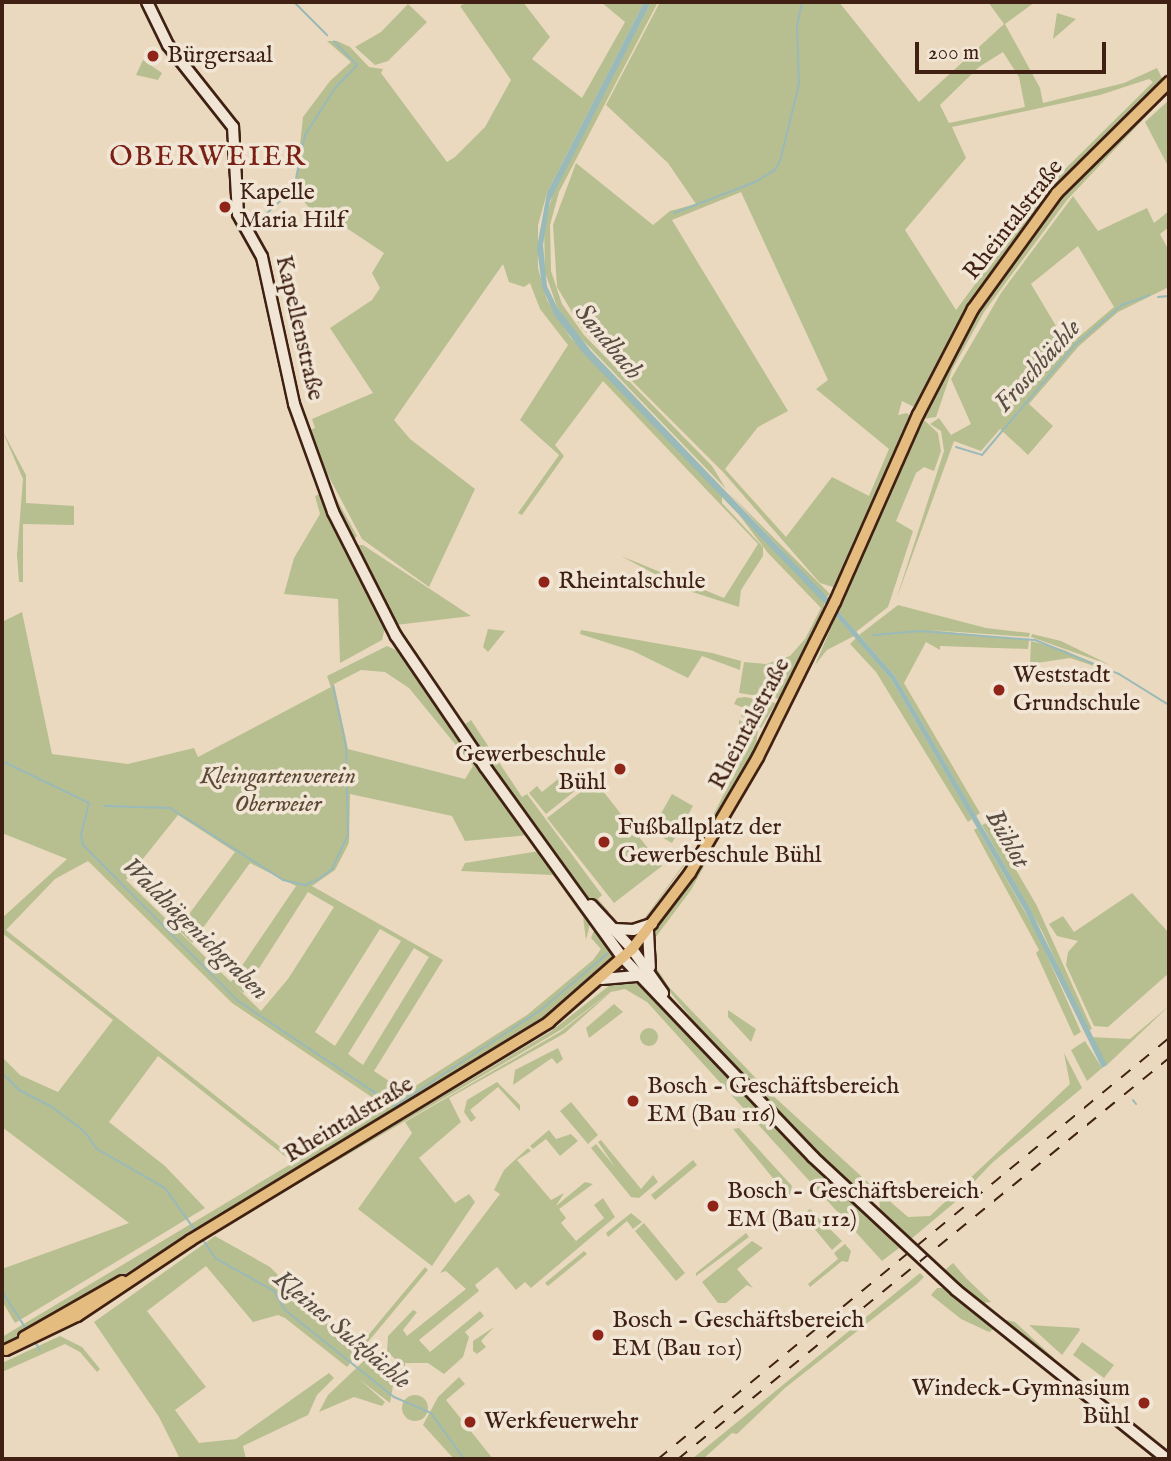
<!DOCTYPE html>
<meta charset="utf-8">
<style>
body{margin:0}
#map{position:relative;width:1171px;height:1461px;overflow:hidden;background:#ead9be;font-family:"IM FELL English",serif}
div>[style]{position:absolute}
.green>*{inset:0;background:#b7bf91}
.round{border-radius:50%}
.water>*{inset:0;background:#9ab9b9}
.stream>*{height:2px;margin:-1px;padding:0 1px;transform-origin:1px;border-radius:1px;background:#9ab9b9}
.roads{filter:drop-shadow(2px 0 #3f2012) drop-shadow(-2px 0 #3f2012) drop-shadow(0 2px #3f2012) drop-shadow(0 -2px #3f2012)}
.secondary>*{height:10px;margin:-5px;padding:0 5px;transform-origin:5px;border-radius:5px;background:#f1e6d5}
.primary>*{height:10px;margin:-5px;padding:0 5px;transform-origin:5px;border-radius:5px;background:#e5bc7f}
.rail>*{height:2px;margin-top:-1px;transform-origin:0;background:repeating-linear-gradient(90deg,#3f2012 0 12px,transparent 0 24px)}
.dots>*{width:19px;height:19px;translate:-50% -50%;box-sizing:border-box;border:4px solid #f1e6d5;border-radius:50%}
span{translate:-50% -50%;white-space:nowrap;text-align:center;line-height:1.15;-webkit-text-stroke:7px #f1e6d5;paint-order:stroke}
.poi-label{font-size:24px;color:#3f2012}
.left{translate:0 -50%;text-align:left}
.right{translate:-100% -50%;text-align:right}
.street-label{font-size:24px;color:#3f2012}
.park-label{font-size:24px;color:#5d4832;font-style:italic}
.water-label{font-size:26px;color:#5a4e44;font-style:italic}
.quarter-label{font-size:28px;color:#7a1f14;letter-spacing:2px}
.frame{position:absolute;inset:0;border:4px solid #3f2012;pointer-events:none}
.scale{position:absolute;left:915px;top:42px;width:191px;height:32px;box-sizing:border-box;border:4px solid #3f2012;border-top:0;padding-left:9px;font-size:21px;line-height:24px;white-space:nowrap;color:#3f2012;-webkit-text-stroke:5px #f1e6d5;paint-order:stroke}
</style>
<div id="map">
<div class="green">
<div style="clip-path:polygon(467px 2px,523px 2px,550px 37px,532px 59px,582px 98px,625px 22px,601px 2px,644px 2px,547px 193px,538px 225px,538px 268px,547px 300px,570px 337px,722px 493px,722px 503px,763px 547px,763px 556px,741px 590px,739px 607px,683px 589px,621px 556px,724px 598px,758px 544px,603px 381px,555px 445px,564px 456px,522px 515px,518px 513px,559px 455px,520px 420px,568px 345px,540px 309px,530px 283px,524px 287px,509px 282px,503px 264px,394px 420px,410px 439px,475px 489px,429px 587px,362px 539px,320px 460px,310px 430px,315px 428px,312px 419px,373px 393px,330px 328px,372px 300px,380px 288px,372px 273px,384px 253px,336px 221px,323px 224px,295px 191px,303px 117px,330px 81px,351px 62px,327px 41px,337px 41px,350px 47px,369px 67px,383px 69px,381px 73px,447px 162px,455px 157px,485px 127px,511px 80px,460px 6px)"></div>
<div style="clip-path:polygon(651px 2px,658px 2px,559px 192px,550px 225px,551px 271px,562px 304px,584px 335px,712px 466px,726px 489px,573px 330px,557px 307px,545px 272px,544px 225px,555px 186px)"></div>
<div style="clip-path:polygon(evenodd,660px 2px,839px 2px,919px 102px,1004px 24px,988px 2px,1035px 2px,1005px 24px,1040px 88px,1043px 103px,1124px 83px,1157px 68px,1163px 80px,1055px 188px,985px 281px,916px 408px,902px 401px,898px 415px,907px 413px,912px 418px,836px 588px,820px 583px,723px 472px,619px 368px,581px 327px,557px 287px,553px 225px,576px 163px,653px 225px,670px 211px,696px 204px,668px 163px,606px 105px,660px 2px,1003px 52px,1019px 77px,1025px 107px,949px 123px,940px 105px,979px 67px,1003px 52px,660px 2px,1149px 79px,1153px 82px,1047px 187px,956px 310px,905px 230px,966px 158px,952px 127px,1100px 95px,1149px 79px,660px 2px,741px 192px,828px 380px,816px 389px,889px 449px,869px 496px,832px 477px,786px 537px,725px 469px,758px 427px,788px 411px,672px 220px,741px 192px)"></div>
<div style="clip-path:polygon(408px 4px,427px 22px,388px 61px,375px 65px,355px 47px,381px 32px)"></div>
<div style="clip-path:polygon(1057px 13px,1076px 19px,1053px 39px)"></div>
<div style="clip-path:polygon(143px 60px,162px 73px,158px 80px,136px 75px)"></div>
<div style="clip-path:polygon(1169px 92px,1067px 200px,984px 312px,952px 370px,936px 417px,923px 419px,938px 433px,941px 451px,934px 471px,924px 467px,916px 473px,896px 521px,913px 531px,888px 607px,856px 632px,838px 611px,838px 604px,919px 422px,972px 318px,1053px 203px,1148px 107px)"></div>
<div style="clip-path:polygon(1169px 100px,1169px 168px,1145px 122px)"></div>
<div style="clip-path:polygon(evenodd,1073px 196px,1098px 231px,1147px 208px,1154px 223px,1169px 211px,1169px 227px,1160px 234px,1169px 251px,1169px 287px,1118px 312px,1079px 346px,1029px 404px,1053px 426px,1028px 455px,1000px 429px,981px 451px,954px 441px,896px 600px,944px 451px,941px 431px,930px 424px,939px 418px,951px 435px,971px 424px,951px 379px,1001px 293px,1073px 196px,1078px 246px,1114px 307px,1068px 346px,1031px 284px,1078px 246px)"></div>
<div style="clip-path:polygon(2px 430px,26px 475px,26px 503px,74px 506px,74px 525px,23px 524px,23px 582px,19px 582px,17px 555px,23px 479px)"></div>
<div style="clip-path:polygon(325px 478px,357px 536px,353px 541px,349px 541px)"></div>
<div style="clip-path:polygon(728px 492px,830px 594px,826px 598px)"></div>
<div style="clip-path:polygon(320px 494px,385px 627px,382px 640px,340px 663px,338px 599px,284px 594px,294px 558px,320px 514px,315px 496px)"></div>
<div style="clip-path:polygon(725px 496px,824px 602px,824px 611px,780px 699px,739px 693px,744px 662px,766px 664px,790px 656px,805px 639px,821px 608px,768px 553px)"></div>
<div style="clip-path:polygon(356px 545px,363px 545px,471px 616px,396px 625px)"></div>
<div style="clip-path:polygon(898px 605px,986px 628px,1030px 633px,1029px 637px,929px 630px,1029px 640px,1028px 649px,940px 646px,940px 650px,926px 642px,904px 683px,980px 813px,976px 816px,895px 676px,859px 635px)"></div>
<div style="clip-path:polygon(evenodd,22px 612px,52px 754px,128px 764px,194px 748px,198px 757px,331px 687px,334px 696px,327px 676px,387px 646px,398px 651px,528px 835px,465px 841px,452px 816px,350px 794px,349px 843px,335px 870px,312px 886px,443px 960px,374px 1071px,401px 1089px,290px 1160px,158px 1056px,109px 1122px,165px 1166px,205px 1208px,15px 1323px,2px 1301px,2px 1269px,129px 1223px,2px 1127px,2px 1057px,20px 1075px,58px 1092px,113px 1020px,2px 933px,2px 918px,67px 859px,2px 833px,2px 622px,22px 612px,361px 670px,385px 672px,409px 688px,473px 766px,465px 779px,348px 749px,334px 684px,361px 670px,22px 612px,178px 815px,235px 852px,178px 929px,192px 943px,250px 863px,296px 886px,231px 982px,243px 993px,308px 892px,334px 907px,288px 979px,261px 1011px,126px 880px,178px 815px,22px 612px,88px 861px,232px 1003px,376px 1100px,288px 1153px,6px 930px,55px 879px,88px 861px,22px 612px,380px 929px,401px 941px,335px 1046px,315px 1032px,380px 929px,22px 612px,414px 948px,429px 957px,363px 1065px,348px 1054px,414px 948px)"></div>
<div style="clip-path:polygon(836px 616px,854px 636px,827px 650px,815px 665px)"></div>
<div style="clip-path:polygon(488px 629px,505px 631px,488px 652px,483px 647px)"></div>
<div style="clip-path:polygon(581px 630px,712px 653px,741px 661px,740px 670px,702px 656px,688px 678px,633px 651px,580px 634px)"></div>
<div style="clip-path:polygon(1032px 634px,1061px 641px,1110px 665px,1031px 637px)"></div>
<div style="clip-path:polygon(856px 638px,891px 679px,972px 819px,968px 822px,876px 672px,850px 644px)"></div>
<div style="clip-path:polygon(1031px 641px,1064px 650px,1106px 670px,1070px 658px,1030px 664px)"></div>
<div style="clip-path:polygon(745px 697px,776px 703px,761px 728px,741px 716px,744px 708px,734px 704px,737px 698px)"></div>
<div style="clip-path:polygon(449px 704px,464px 725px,471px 720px,522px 797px,527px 794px,602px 895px,598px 899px,610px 913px,592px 904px,563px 869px,446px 706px)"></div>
<div style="clip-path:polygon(739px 720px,758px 729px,756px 747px,708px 832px,643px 922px,628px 929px,613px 925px,606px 918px,626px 927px,644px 919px,699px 843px,751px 741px,739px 731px)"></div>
<div style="clip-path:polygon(568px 771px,577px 783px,583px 779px,586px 782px,546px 814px,529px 793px,537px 786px,542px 792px)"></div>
<div style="clip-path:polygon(595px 781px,662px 866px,614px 903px,547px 818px)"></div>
<div style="clip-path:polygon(672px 794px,693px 806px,672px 843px,651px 831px)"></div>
<div style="clip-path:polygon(735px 810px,691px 890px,652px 942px,651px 936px)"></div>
<div style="clip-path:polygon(988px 822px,1037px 906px,1092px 1029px,1087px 1031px,1043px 933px,982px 825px)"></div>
<div style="clip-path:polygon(977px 828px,1037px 933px,1081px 1032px,1074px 1036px,1036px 953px,1039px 950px,974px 830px)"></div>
<div style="clip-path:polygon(540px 851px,591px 920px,586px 940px,583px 917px,553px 875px,461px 871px,465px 863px)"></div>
<div style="clip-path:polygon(1132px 893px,1169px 933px,1169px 973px,1108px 1027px,1094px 1026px,1066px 965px,1068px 952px,1078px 941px,1057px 936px,1049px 924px,1063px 916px,1074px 932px)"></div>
<div style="clip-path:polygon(594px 930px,613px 952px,611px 964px,534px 1027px,2px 1348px,2px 1337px,326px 1143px,527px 1015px,593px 960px,601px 949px,591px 938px)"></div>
<div style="clip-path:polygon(652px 961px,669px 987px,769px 1092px,872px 1186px,874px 1210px,727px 1062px,657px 976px)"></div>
<div style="clip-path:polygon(628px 978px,646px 989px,899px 1248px,882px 1261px,647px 1002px,625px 989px,611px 992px,565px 1033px,449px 1098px,461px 1122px,419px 1158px,455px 1203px,469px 1194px,475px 1202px,432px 1266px,358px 1209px,412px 1133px,405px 1122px,560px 1032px,622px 983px,562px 1029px,207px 1237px,550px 1032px,610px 985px)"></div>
<div style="clip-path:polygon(614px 1004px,623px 1012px,589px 1038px,586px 1028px)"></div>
<div style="clip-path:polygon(1169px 1006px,1107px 1065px,1103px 1061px,1090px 1037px,1130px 1039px)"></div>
<div style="clip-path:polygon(728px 1010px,756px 1029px,751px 1042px,728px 1017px)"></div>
<div class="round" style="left:640px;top:1028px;width:18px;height:18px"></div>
<div style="clip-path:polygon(1085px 1041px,1102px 1068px,1087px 1081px,1071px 1050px)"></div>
<div style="clip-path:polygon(558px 1048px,563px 1059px,557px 1064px,552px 1058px,513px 1085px,515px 1070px)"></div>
<div style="clip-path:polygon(1064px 1053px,1082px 1088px,992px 1163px,954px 1203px,911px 1239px,880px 1213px,879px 1192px,908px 1217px,930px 1216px,1070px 1084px)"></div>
<div style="clip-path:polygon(497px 1082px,520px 1105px,520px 1111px,498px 1087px,470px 1110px,476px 1118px,471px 1122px,464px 1112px,467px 1100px)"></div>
<div style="clip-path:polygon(697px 1100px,719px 1110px,719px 1117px,710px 1123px,694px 1103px)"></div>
<div style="clip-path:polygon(571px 1102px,598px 1135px,588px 1144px,560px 1111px)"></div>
<div style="clip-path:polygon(739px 1128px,792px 1186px,789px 1198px,733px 1129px)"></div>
<div style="clip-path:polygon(549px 1130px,556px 1139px,571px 1134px,578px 1141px,560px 1156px,546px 1139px,533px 1149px,530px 1146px)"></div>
<div style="clip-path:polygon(601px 1140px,641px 1189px,653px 1175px,658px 1182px,639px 1198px,631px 1197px,591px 1148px,596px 1144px,615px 1167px,598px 1142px)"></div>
<div style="clip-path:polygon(528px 1148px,531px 1151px,517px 1160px,551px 1200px,564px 1193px,556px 1206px,585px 1182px,593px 1184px,559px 1209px,566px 1218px,561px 1223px,576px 1241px,604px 1218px,594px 1205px,603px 1198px,615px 1217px,531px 1288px,525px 1282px,516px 1290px,497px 1267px,475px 1285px,479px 1291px,419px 1340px,430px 1352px,480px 1311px,484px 1316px,465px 1332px,469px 1337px,463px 1357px,444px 1374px,428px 1363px,405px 1363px,405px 1367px,387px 1352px,388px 1336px,413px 1310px,417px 1312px,403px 1330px,407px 1336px,466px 1289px,446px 1271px,440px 1273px,500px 1194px,494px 1190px,504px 1170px)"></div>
<div style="clip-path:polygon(693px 1160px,697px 1165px,655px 1200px,651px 1195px)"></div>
<div style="clip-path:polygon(810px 1209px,842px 1241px,832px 1250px,803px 1215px,780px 1230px)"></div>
<div style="clip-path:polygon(631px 1213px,642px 1222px,633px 1229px,627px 1221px,608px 1237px,606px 1233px)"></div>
<div style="clip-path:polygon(644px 1223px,685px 1273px,676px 1281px,635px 1231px)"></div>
<div style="clip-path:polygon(746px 1233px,749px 1237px,696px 1276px,696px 1273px)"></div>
<div style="clip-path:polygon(215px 1236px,270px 1267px,355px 1351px,425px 1267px,428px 1270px,347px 1367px,285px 1318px,278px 1315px,253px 1322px,206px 1266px,147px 1311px,206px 1387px,175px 1410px,199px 1443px,236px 1439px,329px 1373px,334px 1378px,317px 1395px,308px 1415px,243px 1446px,246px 1459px,180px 1459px,159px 1417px,94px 1322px)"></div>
<div style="clip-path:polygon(752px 1241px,763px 1248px,737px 1269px,753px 1288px,747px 1285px,726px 1303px,718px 1303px,702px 1282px)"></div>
<div style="clip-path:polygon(845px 1244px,851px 1251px,848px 1262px,842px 1261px,810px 1287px,808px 1284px,838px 1259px,834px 1253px)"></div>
<div style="clip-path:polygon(584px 1251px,587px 1254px,548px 1286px,545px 1283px)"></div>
<div style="clip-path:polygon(953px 1263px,966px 1278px,991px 1302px,983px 1303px,945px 1270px)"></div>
<div style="clip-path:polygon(920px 1273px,924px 1277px,917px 1284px,785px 1388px,737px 1434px,732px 1433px,703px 1459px,692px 1459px)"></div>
<div style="clip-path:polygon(937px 1288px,946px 1288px,994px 1329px,989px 1332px,961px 1319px,931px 1295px)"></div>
<div style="clip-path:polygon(1007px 1320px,1015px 1322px,1054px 1358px,1049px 1363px,1003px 1324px)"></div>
<div style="clip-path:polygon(1029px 1325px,1079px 1328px,1080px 1330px,1062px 1355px)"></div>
<div style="clip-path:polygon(494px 1327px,481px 1341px,486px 1347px,477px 1354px,473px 1351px,473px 1341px)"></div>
<div style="clip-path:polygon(60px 1336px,82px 1347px,100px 1369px,97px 1372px,80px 1352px,65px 1344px,2px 1372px,2px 1363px)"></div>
<div style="clip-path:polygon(1082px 1342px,1114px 1365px,1104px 1378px,1073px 1355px)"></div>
<div style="clip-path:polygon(369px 1356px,381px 1357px,395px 1374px,390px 1403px,360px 1380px,385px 1402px,382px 1406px,354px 1397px,319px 1412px,328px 1395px)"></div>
<div style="clip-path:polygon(459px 1377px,465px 1384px,446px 1400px,493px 1459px,454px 1459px,423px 1425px,438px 1397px)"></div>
<div class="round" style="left:402px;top:1395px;width:26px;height:26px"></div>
</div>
<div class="water">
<div style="clip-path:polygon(644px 2px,651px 2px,550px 201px,543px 245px,547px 286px,557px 307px,591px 351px,829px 599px,826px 605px,583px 353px,555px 316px,542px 287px,537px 247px,547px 193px)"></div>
<div style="clip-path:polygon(838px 611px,895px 676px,1029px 907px,1107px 1065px,1102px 1068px,1025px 911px,891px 679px,836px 616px)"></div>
</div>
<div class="stream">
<div style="left:294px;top:2px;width:47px;rotate:45deg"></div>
<div style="left:674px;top:213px;width:87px;rotate:-20.9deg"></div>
<div style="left:755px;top:182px;width:23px;rotate:-31deg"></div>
<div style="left:775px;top:170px;width:10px;rotate:-61deg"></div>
<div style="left:780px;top:161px;width:79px;rotate:-76.1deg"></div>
<div style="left:799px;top:84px;width:58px;rotate:-92deg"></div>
<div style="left:797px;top:26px;width:25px;rotate:-78deg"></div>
<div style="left:263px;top:217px;width:42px;rotate:-43.1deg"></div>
<div style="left:294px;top:188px;width:54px;rotate:-78.3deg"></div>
<div style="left:305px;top:135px;width:56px;rotate:-57.4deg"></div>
<div style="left:335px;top:88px;width:32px;rotate:-46deg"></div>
<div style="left:357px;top:65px;width:33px;rotate:-134deg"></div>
<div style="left:1158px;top:297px;width:11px;rotate:-5deg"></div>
<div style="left:956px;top:447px;width:27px;rotate:17deg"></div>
<div style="left:982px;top:455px;width:144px;rotate:-49.8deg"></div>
<div style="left:1075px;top:345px;width:62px;rotate:-40.4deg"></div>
<div style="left:1122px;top:305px;width:29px;rotate:-20deg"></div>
<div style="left:873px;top:635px;width:47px;rotate:-4.9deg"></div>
<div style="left:920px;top:631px;width:115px;rotate:4.5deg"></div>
<div style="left:1035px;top:640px;width:91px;rotate:22deg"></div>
<div style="left:1119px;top:674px;width:59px;rotate:31.8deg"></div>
<div style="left:2px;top:761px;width:97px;rotate:25.8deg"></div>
<div style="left:89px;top:803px;width:32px;rotate:104deg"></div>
<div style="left:81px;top:834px;width:11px;rotate:80deg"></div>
<div style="left:83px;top:845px;width:220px;rotate:45.2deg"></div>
<div style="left:238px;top:1001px;width:189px;rotate:33.8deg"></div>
<div style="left:395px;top:1106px;width:176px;rotate:-33.4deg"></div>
<div style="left:542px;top:1009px;width:87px;rotate:-40.3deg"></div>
<div style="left:104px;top:806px;width:66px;rotate:1.7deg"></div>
<div style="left:170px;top:808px;width:134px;rotate:32.5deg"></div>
<div style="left:283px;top:880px;width:23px;rotate:13deg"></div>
<div style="left:305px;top:885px;width:13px;rotate:-23deg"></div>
<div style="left:317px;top:880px;width:19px;rotate:-36deg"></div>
<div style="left:332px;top:869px;width:38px;rotate:-65deg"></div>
<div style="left:348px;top:834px;width:88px;rotate:-91.3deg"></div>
<div style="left:346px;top:746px;width:61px;rotate:-102.2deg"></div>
<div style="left:2px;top:1073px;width:24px;rotate:45deg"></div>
<div style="left:19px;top:1090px;width:37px;rotate:27deg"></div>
<div style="left:52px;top:1107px;width:41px;rotate:37.1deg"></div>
<div style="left:85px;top:1132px;width:21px;rotate:55deg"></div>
<div style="left:97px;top:1149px;width:78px;rotate:29.8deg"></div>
<div style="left:165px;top:1188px;width:55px;rotate:54.6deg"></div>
<div style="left:1133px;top:1100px;width:5px;rotate:53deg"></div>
<div style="left:203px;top:1240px;width:22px;rotate:56deg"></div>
<div style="left:215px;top:1258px;width:68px;rotate:29.2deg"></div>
<div style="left:274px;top:1291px;width:22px;rotate:60deg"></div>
<div style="left:285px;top:1310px;width:139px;rotate:38.6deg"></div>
<div style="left:394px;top:1397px;width:40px;rotate:23.4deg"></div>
<div style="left:431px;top:1413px;width:57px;rotate:54.3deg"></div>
<div style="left:2px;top:1291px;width:49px;rotate:57.6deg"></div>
<div style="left:35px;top:1342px;width:9px;rotate:58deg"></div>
</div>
<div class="roads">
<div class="secondary">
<div style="left:147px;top:2px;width:48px;rotate:64deg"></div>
<div style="left:168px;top:45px;width:105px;rotate:51.6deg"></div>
<div style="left:233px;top:127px;width:87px;rotate:86.7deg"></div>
<div style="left:238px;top:214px;width:49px;rotate:60.8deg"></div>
<div style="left:262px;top:257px;width:150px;rotate:77.7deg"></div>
<div style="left:294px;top:404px;width:115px;rotate:70.1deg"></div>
<div style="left:333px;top:512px;width:139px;rotate:63.1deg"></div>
<div style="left:396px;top:636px;width:158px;rotate:55.8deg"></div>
<div style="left:485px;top:767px;width:236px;rotate:54.2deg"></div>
<div style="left:623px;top:958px;width:275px;rotate:46.3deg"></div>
<div style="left:813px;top:1157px;width:195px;rotate:42.9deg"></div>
<div style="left:956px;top:1290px;width:270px;rotate:38.7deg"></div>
<div style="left:591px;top:905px;width:60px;rotate:47deg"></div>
<div style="left:632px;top:949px;width:54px;rotate:54.8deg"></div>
<div style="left:615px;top:929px;width:18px;rotate:3deg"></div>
<div style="left:633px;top:930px;width:20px;rotate:-18deg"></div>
<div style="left:648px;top:931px;width:36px;rotate:87deg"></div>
<div style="left:602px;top:979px;width:37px;rotate:-5deg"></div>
</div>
<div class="primary">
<div style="left:24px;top:1337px;width:113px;rotate:-29.7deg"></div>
<div style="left:6px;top:1350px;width:79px;rotate:-25.6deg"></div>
<div style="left:77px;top:1316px;width:137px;rotate:-33.7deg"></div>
<div style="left:191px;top:1240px;width:419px;rotate:-31.3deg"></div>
<div style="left:549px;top:1022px;width:111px;rotate:-41.3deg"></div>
<div style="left:632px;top:949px;width:96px;rotate:-52.7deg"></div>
<div style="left:690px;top:873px;width:134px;rotate:-59.6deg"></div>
<div style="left:758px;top:757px;width:173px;rotate:-63.6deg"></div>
<div style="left:835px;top:602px;width:205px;rotate:-66.1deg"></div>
<div style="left:918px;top:415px;width:119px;rotate:-62.6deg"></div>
<div style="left:973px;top:309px;width:143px;rotate:-54.1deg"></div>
<div style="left:1057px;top:193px;width:158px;rotate:-44.7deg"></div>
</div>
</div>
<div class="rail">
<div style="left:658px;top:1459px;width:662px;rotate:-39.48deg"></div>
<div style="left:678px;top:1459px;width:634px;rotate:-39.24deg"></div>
</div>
<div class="dots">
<div style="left:153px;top:56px;background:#8f2418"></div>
<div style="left:225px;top:207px;background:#8f2418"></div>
<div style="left:544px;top:582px;background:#8f2418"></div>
<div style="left:999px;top:690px;background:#8f2418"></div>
<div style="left:620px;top:769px;background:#8f2418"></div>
<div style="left:604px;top:842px;background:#8f2418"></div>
<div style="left:633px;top:1101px;background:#8f2418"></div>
<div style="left:713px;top:1206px;background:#8f2418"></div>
<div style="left:598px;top:1335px;background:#8f2418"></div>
<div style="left:1144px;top:1403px;background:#8f2418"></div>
<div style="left:470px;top:1422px;background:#8f2418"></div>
</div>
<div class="poi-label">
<span class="left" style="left:167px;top:56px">Bürgersaal</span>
<span class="left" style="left:239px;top:207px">Kapelle<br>Maria Hilf</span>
<span class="left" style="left:558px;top:582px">Rheintalschule</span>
<span class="left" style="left:1013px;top:690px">Weststadt<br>Grundschule</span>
<span class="right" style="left:606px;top:769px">Gewerbeschule<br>Bühl</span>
<span class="left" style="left:618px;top:842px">Fußballplatz der<br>Gewerbeschule Bühl</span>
<span class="left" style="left:647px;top:1101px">Bosch - Geschäftsbereich<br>EM (Bau 116)</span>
<span class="left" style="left:727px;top:1206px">Bosch - Geschäftsbereich<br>EM (Bau 112)</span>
<span class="left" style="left:612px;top:1335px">Bosch - Geschäftsbereich<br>EM (Bau 101)</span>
<span class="right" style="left:1130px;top:1403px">Windeck-Gymnasium<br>Bühl</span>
<span class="left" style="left:484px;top:1422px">Werkfeuerwehr</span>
</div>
<div class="street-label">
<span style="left:1014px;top:220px;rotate:-52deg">Rheintalstraße</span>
<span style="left:299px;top:328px;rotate:77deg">Kapellenstraße</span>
<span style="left:750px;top:724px;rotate:-62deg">Rheintalstraße</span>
<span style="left:349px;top:1120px;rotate:-31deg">Rheintalstraße</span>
</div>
<div class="park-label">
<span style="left:278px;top:791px">Kleingartenverein<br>Oberweier</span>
</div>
<div class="water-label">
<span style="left:608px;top:342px;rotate:50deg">Sandbach</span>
<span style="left:1038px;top:366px;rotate:-48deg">Froschbächle</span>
<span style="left:1007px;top:839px;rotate:60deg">Bühlot</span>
<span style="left:195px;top:929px;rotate:44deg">Waldhägenichgraben</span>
<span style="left:342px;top:1330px;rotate:40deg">Kleines Sulzbächle</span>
</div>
<div class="quarter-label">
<span style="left:208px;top:158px">OBERWEIER</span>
</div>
<div class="frame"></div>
<div class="scale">200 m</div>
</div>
